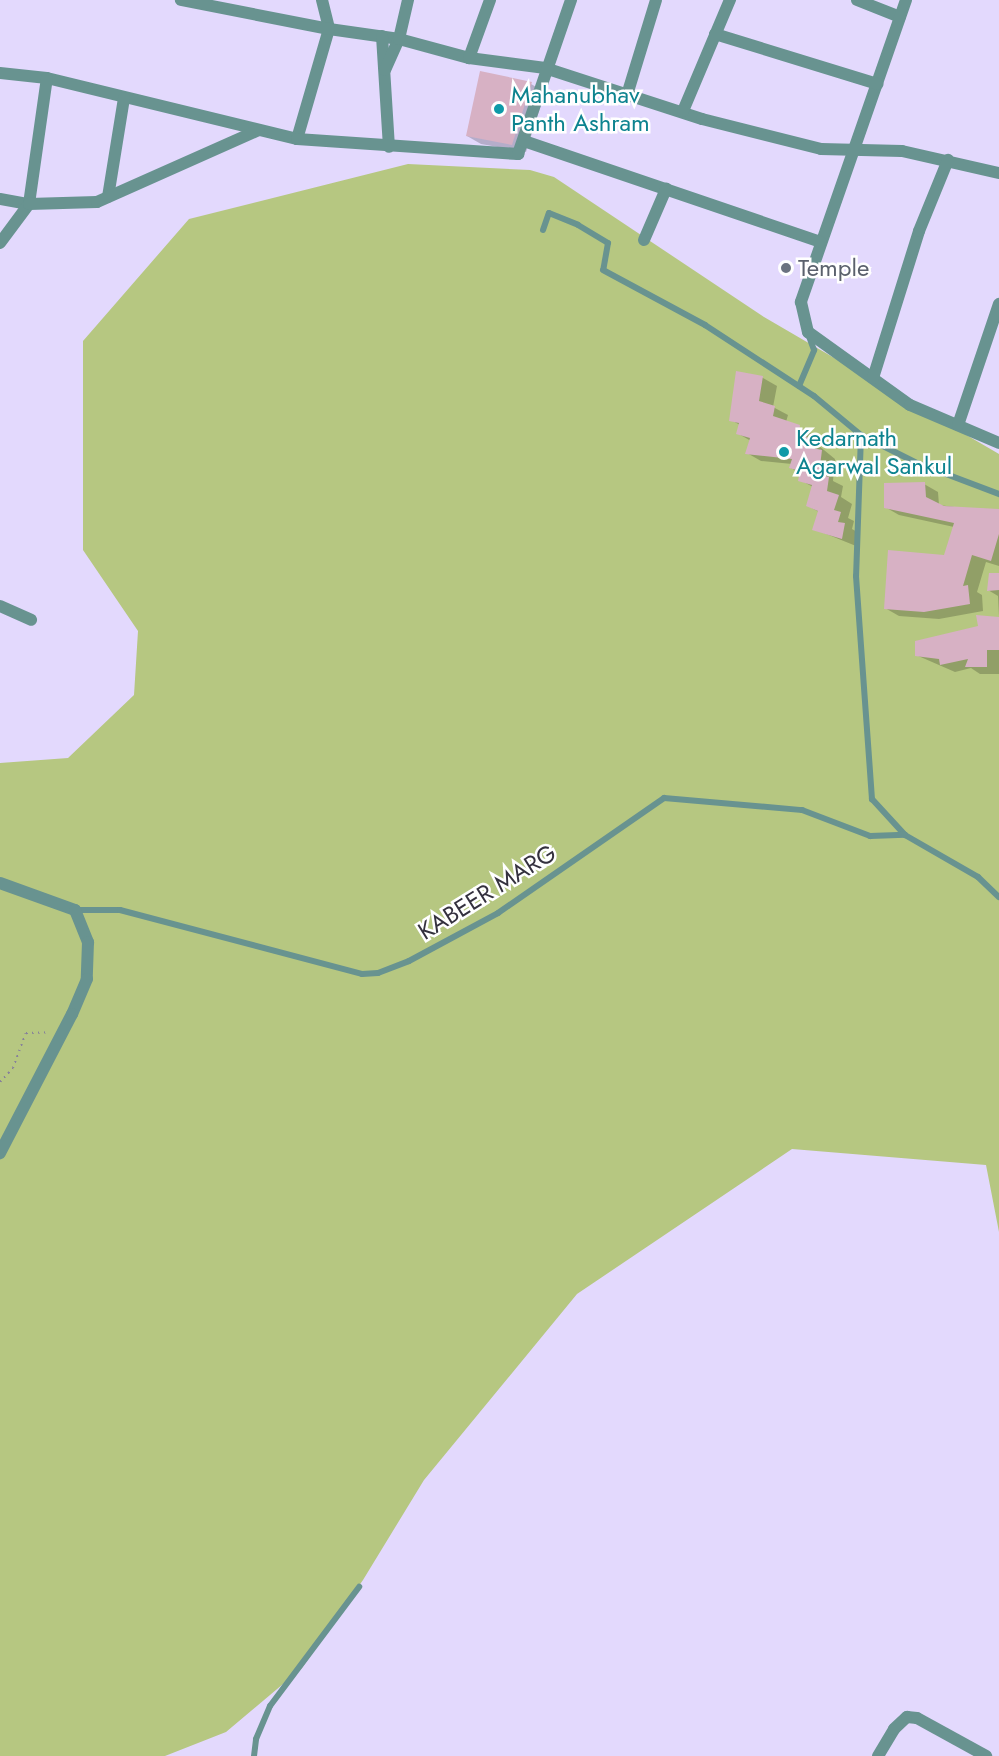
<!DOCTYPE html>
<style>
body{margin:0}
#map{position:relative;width:999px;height:1756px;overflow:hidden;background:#e3d9fd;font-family:Jost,sans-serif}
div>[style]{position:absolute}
.green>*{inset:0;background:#b6c781}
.shadow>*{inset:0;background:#0003}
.building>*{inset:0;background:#d7b1c4}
.path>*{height:2px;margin-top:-1px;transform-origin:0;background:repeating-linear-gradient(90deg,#878199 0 1.5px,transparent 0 6px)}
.service>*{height:6px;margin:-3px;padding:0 3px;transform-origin:3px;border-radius:3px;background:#689390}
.minor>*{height:12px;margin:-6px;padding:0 6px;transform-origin:6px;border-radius:6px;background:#689390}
.dots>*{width:16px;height:16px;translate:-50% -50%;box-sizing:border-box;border:3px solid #fff;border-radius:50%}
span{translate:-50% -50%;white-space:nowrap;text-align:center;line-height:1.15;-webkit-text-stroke:5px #fff;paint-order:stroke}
.culture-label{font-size:24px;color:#0d838f}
.left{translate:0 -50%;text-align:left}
.worship-label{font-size:24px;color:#5b616d}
.street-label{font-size:24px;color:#34313e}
</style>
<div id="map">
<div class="green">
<div style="clip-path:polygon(408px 164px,530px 170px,554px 177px,764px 317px,999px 454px,999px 1232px,986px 1165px,792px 1149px,577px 1294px,424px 1480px,363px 1580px,302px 1668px,226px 1732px,165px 1756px,0 1756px,0 763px,68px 758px,134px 695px,138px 631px,83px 550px,83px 341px,189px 219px)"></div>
</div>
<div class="shadow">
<div style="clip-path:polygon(531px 84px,545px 92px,526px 152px,481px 144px,467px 136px)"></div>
<div style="clip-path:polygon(737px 372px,763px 378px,777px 386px,773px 407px,788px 415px,786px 422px,813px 434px,813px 441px,835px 459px,833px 481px,843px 486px,841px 497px,852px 504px,848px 518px,854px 521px,852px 529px,859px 533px,856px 546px,814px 529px,819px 512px,808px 506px,813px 487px,800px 480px,801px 474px,791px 468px,792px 464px,761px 461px,747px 453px,751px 441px,737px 433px,740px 425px,731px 420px)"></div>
<div style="clip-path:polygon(924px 484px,938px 492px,939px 505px,999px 513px,999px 566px,986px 562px,977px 592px,982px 595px,983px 611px,939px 619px,899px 616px,885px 608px,945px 557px,954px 527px,899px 515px,885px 507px)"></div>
<div style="clip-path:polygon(999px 575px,999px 616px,998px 596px,988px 590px)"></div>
<div style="clip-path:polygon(999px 619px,999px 674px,980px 674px,971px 668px,955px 672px,916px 655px)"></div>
</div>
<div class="building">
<div style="clip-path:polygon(480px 71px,532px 82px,512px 145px,466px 136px)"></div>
<div style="clip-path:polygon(736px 371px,763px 376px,759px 401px,775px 406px,773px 416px,800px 425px,799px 436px,811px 438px,808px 447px,822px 450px,819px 474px,829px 477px,827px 491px,839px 495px,834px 510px,841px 512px,838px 522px,845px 523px,842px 539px,812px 530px,818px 511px,806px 506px,812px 485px,798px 481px,800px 471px,789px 468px,792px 459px,745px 454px,750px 438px,736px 434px,739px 423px,729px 421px)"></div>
<div style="clip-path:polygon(925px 482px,926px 497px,944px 506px,999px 509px,999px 534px,991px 561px,972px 555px,963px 586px,968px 585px,970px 604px,924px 612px,884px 609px,888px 550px,944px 555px,954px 523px,884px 508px,884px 483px)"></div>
<div style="clip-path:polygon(989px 573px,999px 573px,999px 590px,987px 591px)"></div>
<div style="clip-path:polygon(976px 615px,999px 617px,999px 650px,987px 650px,987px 667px,965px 667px,968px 659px,940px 665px,939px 659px,915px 656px,915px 641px,978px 626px)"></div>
</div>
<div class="path">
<div style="left:0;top:1082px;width:19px;rotate:-47deg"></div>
<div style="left:13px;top:1068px;width:37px;rotate:-70deg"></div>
<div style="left:26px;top:1033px;width:23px;rotate:-2deg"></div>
</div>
<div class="service">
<div style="left:543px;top:230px;width:18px;rotate:-71deg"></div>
<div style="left:549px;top:213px;width:31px;rotate:22deg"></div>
<div style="left:578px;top:225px;width:35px;rotate:31deg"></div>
<div style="left:608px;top:243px;width:27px;rotate:100deg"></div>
<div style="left:603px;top:270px;width:116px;rotate:28.3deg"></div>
<div style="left:705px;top:325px;width:130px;rotate:33.1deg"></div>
<div style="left:814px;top:396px;width:61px;rotate:39.7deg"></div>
<div style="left:861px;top:435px;width:63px;rotate:26.6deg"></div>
<div style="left:917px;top:463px;width:88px;rotate:20.7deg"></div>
<div style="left:799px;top:386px;width:39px;rotate:-67deg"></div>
<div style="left:814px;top:350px;width:15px;rotate:-110deg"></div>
<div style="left:861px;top:435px;width:141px;rotate:92deg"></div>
<div style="left:856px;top:576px;width:224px;rotate:85.9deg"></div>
<div style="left:872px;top:799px;width:49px;rotate:47.5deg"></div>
<div style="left:905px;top:835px;width:84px;rotate:29.9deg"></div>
<div style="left:978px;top:877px;width:29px;rotate:44deg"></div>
<div style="left:75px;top:910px;width:45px"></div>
<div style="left:120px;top:910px;width:250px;rotate:14.8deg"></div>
<div style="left:362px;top:974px;width:16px;rotate:-4deg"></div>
<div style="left:378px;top:973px;width:33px;rotate:-21deg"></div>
<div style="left:409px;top:961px;width:101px;rotate:-28.3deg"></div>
<div style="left:498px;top:913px;width:202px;rotate:-34.7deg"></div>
<div style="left:664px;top:798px;width:139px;rotate:5deg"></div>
<div style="left:802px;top:810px;width:73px;rotate:20.9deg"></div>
<div style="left:870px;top:836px;width:35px;rotate:-2deg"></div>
<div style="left:254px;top:1756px;width:17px;rotate:-83deg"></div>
<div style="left:256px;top:1739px;width:36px;rotate:-67deg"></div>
<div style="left:270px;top:1706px;width:149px;rotate:-53.2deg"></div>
</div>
<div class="minor">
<div style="left:322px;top:0;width:30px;rotate:76deg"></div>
<div style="left:329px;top:29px;width:71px;rotate:8.1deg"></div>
<div style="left:399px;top:39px;width:73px;rotate:15.2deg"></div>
<div style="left:469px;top:58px;width:77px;rotate:7.5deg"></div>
<div style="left:545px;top:68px;width:165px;rotate:18deg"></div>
<div style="left:702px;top:119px;width:123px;rotate:14.1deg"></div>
<div style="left:821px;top:149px;width:81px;rotate:1.4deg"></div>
<div style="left:902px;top:151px;width:99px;rotate:12.8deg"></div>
<div style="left:857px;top:0;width:46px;rotate:21.6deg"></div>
<div style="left:906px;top:0;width:320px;rotate:109.2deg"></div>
<div style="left:801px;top:302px;width:31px;rotate:77deg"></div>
<div style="left:808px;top:332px;width:125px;rotate:35.6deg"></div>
<div style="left:910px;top:405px;width:97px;rotate:23.1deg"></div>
<div style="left:715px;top:34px;width:170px;rotate:17.1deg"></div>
<div style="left:382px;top:36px;width:111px;rotate:86.4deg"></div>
<div style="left:469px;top:58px;width:62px;rotate:-70.1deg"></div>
<div style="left:385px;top:70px;width:34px;rotate:-66deg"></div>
<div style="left:399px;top:39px;width:40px;rotate:-77deg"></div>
<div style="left:0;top:73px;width:47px;rotate:6.1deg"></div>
<div style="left:47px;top:78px;width:257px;rotate:13.7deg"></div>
<div style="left:297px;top:139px;width:115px;rotate:-73.8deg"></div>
<div style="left:329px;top:29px;width:151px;rotate:-168.9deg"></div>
<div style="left:627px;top:95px;width:99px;rotate:-73deg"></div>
<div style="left:683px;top:111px;width:121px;rotate:-67.1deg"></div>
<div style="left:297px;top:139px;width:222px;rotate:3.9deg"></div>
<div style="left:518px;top:154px;width:163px;rotate:-71deg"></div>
<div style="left:524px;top:141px;width:313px;rotate:18.8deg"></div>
<div style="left:108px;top:197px;width:100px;rotate:-80.8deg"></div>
<div style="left:0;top:199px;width:29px;rotate:10deg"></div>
<div style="left:29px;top:204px;width:127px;rotate:-81.9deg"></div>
<div style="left:644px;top:240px;width:56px;rotate:-66.7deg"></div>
<div style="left:0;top:243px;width:49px;rotate:-53.4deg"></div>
<div style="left:29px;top:204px;width:68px;rotate:-1.7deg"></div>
<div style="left:97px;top:202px;width:177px;rotate:-24deg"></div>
<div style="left:873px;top:378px;width:154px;rotate:-72.6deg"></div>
<div style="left:919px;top:231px;width:77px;rotate:-67.8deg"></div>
<div style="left:958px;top:425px;width:128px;rotate:-71.3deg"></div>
<div style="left:0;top:606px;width:34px;rotate:24deg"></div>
<div style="left:0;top:883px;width:80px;rotate:19.8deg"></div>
<div style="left:75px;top:910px;width:35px;rotate:68deg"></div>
<div style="left:88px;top:942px;width:37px;rotate:92deg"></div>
<div style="left:87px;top:979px;width:38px;rotate:113deg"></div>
<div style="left:72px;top:1014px;width:157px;rotate:117.4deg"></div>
<div style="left:878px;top:1756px;width:31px;rotate:-59deg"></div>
<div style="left:894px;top:1729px;width:18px;rotate:-43deg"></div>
<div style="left:907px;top:1717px;width:10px;rotate:6deg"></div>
<div style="left:917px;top:1718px;width:79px;rotate:28.8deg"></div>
</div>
<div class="dots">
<div style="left:499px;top:109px;background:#0f9aa8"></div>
<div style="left:786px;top:268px;background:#6b7280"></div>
<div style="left:784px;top:452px;background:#0f9aa8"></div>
</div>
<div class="culture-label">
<span class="left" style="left:511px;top:109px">Mahanubhav<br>Panth Ashram</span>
<span class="left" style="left:796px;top:452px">Kedarnath<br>Agarwal Sankul</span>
</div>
<div class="worship-label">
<span class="left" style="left:798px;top:268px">Temple</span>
</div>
<div class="street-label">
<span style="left:487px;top:892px;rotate:-32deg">KABEER MARG</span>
</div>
</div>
